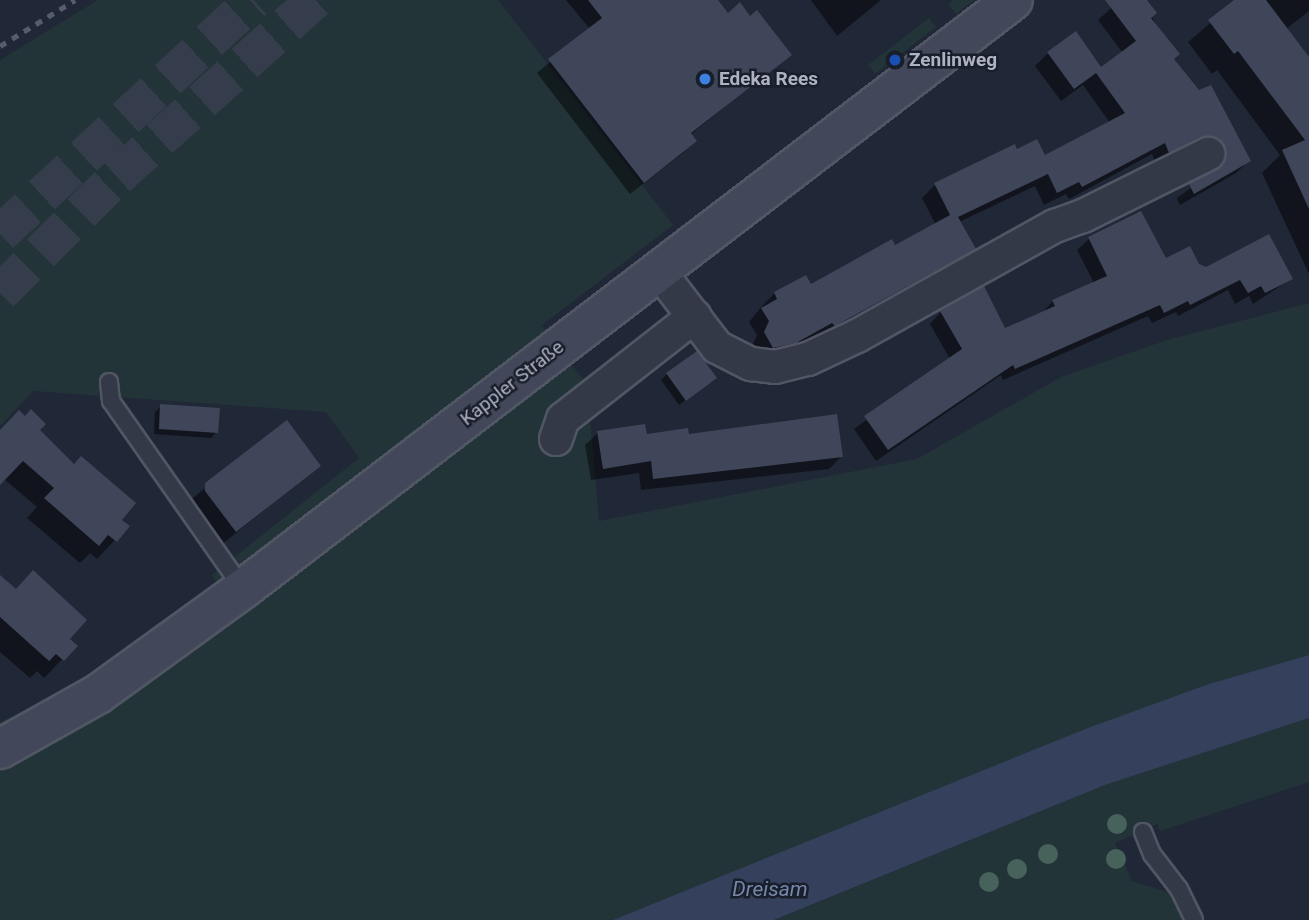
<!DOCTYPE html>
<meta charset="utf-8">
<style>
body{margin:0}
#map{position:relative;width:1309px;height:920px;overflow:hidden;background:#202736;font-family:Roboto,sans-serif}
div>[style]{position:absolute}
.green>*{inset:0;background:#233438}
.water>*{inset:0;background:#35405d}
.shadow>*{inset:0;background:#0007}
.building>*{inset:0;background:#3f4659}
.highway-tunnel>*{height:38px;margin-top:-19px;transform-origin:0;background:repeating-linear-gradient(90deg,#353c4b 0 38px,transparent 0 57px)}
.roads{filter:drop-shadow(2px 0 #515665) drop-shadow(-2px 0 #515665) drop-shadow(0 2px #515665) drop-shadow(0 -2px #515665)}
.lane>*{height:16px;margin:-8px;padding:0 8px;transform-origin:8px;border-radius:8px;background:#343947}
.street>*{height:32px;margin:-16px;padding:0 16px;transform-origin:16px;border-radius:16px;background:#343947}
.secondary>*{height:38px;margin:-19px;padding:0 19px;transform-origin:19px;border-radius:19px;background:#42485a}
.rail>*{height:5px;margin-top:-2.5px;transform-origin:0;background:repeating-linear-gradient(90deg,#565c6e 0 7px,transparent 0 14px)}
.trees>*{width:20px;height:20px;margin:-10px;border-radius:50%;background:#47625a}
.dots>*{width:19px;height:19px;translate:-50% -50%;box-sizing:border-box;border:4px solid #191e2b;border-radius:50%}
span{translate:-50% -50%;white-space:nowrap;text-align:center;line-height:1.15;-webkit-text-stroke:5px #191e2b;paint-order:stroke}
.poi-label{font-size:19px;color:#aeb3c4;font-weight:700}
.left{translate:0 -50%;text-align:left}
.street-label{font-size:19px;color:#aeb3c4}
.water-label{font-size:21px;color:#7786ab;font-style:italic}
</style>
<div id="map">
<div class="green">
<div style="clip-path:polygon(98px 0,498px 0,673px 225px,542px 325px,587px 385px,599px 521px,917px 459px,1061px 377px,1167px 340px,1309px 303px,1309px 655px,1209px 684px,613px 920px,0 920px,0 722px,74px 686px,152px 635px,217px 582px,212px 575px,359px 458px,326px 412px,33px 391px,0 426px,0 60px)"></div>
<div style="clip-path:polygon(953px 0,974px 0,956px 14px,948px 4px)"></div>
<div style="clip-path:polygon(929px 18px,936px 27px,875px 74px,868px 65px)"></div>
<div style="clip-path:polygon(1309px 718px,1309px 782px,1160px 831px,1157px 824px,1115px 843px,1132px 881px,1174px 894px,1187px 920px,775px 920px,1105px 785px)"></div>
</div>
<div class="water">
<div style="clip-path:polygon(1309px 655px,1309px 718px,1105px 785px,774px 920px,613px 920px,1088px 728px,1209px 684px)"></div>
</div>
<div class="shadow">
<div style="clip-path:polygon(566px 0,716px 0,728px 16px,749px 18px,789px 55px,690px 135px,695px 141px,683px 153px,630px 194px,537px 73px,590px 29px)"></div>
<div style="clip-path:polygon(811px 0,881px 0,837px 36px)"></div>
<div style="clip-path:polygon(1120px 0,1144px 0,1173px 59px,1249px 161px,1236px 173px,1180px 205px,1177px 198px,1212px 173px,1213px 160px,1156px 164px,1152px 154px,1069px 199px,1066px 194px,1044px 205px,1035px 186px,959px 222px,973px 249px,961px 262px,821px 338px,819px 334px,781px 355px,760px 360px,752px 346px,757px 335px,749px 322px,762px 306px,775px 293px,810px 286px,936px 225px,922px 198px,935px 185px,1014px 146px,1017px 151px,1045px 157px,1110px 123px,1083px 85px,1061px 101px,1035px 66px,1048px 53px,1101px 69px,1123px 53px,1098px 20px)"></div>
<div style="clip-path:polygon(1237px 0,1309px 0,1309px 11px,1286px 29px,1309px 60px,1309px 274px,1262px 173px,1280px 155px,1217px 70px,1212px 74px,1188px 42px)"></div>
<div style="clip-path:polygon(1089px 239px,1206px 269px,1291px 279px,1253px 304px,1249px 296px,1235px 304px,1228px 290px,1178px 316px,1176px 312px,1152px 323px,1148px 316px,1003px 380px,1001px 375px,876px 461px,854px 429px,950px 359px,930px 324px,941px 312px,1004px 331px,1042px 313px,1053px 301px,1094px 283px,1077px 250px)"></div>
<div style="clip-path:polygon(667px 374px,709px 383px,679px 405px,661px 380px)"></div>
<div style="clip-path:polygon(161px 406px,216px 432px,211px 438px,154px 434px,155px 412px)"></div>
<div style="clip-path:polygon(286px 423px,319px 466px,216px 549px,183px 506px)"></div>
<div style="clip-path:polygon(38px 430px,128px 526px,97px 559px,90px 553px,80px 563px,27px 518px,37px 507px,4px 479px,0 482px,0 431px)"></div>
<div style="clip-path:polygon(598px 433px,687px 436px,841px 457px,829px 469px,641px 490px,639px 473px,591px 480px,585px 445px)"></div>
<div style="clip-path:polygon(15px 590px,75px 646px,44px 678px,37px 671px,30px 678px,0 652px,0 593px)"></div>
</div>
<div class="building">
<div style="clip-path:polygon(588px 0,718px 0,728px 13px,740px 2px,750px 16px,757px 10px,792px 55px,691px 133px,697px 141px,644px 183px,548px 59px,602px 18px)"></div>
<div style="clip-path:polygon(1105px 0,1147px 0,1157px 13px,1151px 18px,1180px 54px,1174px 59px,1199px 90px,1211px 85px,1251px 161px,1194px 194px,1189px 184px,1224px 164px,1225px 146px,1218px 138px,1200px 137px,1169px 153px,1165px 143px,1082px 187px,1079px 182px,1057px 193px,1048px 174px,958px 217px,976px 249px,835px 326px,832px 323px,796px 343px,773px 348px,764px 332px,769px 321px,761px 308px,777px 299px,774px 292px,806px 275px,811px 284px,892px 239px,895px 245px,950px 215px,934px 183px,1015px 144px,1017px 149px,1037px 139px,1045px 155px,1125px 113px,1096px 73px,1074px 89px,1047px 52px,1076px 31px,1101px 67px,1136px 41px)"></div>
<div style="clip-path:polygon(1234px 0,1266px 0,1309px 57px,1309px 209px,1282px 150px,1305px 140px,1238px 51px,1234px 54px,1208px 20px)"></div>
<div style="clip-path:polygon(1141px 211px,1166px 258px,1190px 246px,1199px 264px,1206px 267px,1269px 234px,1293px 279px,1265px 293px,1261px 286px,1248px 293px,1240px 280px,1190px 305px,1188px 301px,1164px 313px,1160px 305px,1015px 369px,1013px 365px,888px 450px,864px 416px,962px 349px,940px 311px,984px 286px,1005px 328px,1055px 306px,1052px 300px,1107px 276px,1088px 237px)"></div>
<div style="clip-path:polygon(697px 351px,717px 378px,686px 401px,666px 373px)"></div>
<div style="clip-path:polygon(160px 404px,220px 408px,218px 433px,159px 429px)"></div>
<div style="clip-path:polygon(31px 409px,46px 424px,40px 430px,74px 464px,81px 456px,136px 503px,122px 520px,130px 526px,117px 542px,108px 535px,99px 546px,44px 498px,54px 488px,23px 461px,0 485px,0 430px,19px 410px,25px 416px)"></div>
<div style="clip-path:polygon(837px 414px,843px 457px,653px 479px,651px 461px,603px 469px,597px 431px,645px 424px,647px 434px,688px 428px,689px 434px)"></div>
<div style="clip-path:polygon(287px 420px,321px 466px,236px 532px,205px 491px,205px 483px)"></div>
<div style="clip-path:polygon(33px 570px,87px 620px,70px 639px,78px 646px,64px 661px,56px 654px,49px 661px,0 617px,0 575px,16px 589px)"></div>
</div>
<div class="highway-tunnel">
<div style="left:0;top:234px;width:345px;rotate:-42.7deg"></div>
<div style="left:0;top:293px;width:165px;rotate:-44.8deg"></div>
<div style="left:117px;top:177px;width:266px;rotate:-41.8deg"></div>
</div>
<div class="roads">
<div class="lane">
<div style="left:109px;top:382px;width:19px;rotate:84deg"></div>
<div style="left:111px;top:401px;width:230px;rotate:54.9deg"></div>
<div style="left:1143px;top:832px;width:24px;rotate:68deg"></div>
<div style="left:1152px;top:854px;width:44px;rotate:52.4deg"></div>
<div style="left:1179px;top:889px;width:34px;rotate:64deg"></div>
</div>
<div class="street">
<div style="left:658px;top:270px;width:97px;rotate:52.5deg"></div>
<div style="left:717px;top:347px;width:38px;rotate:27deg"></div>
<div style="left:751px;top:364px;width:24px;rotate:7deg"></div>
<div style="left:775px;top:367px;width:34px;rotate:-14deg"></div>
<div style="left:808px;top:359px;width:54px;rotate:-25.1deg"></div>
<div style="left:857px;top:336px;width:227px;rotate:-29.1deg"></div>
<div style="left:1055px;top:226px;width:30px;rotate:-20deg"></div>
<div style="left:1083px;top:216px;width:140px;rotate:-26.4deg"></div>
<div style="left:556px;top:439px;width:21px;rotate:-71deg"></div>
<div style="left:563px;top:419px;width:167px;rotate:-38deg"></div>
</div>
<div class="secondary">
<div style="left:0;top:749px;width:112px;rotate:-29.3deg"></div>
<div style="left:98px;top:694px;width:179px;rotate:-35.9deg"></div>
<div style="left:243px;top:589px;width:969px;rotate:-37.41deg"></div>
</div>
</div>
<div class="rail">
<div style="left:0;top:46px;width:88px;rotate:-31.5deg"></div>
</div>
<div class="trees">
<div style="left:1117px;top:824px"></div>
<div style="left:1048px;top:854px"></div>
<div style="left:1116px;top:859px"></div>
<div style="left:1017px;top:869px"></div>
<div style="left:989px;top:882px"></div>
</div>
<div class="dots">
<div style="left:895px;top:60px;background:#1a4fb4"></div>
<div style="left:705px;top:79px;background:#3f7fe0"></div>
</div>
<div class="poi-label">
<span class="left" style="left:909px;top:60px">Zenlinweg</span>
<span class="left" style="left:719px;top:79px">Edeka Rees</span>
</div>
<div class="street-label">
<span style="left:512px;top:383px;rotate:-38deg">Kappler Straße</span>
</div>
<div class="water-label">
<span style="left:770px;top:889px">Dreisam</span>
</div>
</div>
